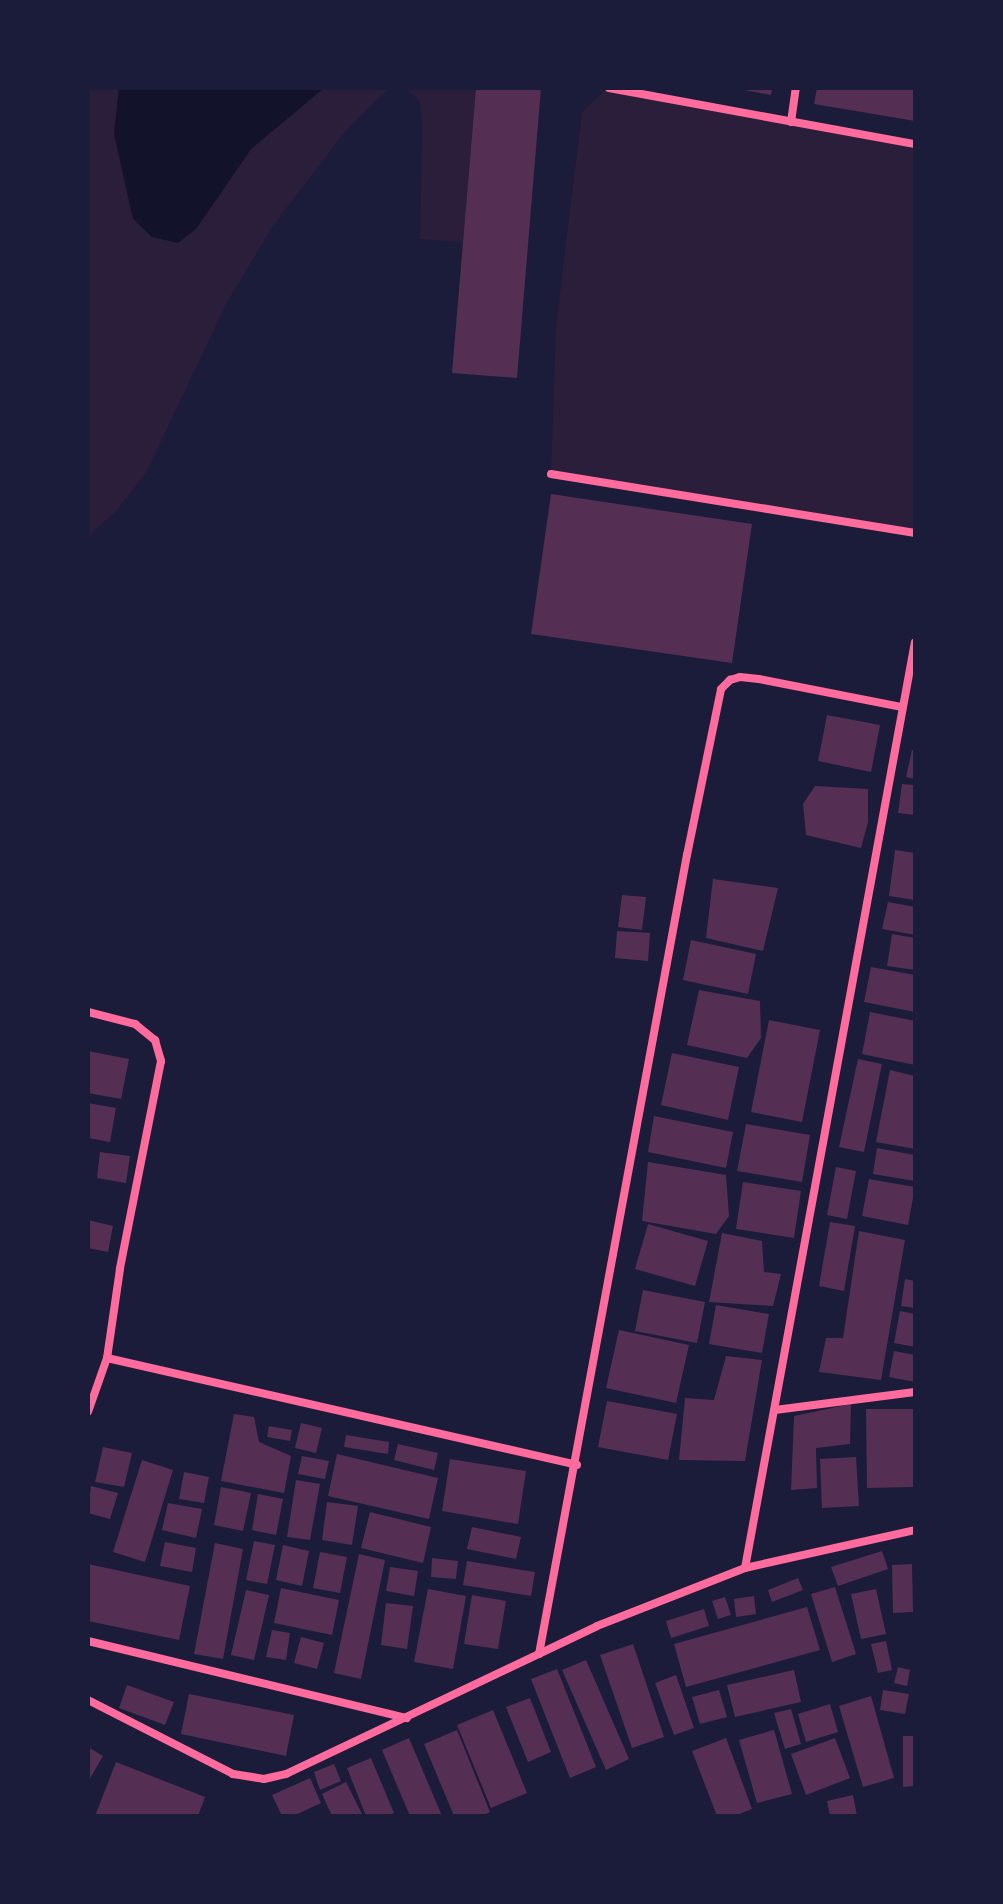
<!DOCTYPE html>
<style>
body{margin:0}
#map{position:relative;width:1003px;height:1904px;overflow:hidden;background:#1b1b3a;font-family:Raleway,sans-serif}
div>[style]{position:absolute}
.green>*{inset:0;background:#2a1e3b}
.water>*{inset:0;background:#12122b}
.building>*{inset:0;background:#542f53}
.minor>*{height:8px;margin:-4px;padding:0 4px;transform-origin:4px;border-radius:4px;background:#ff6b9d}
span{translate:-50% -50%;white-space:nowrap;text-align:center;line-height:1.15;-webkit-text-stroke:8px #1b1b3a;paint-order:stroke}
.frame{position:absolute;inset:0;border:90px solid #1b1b3a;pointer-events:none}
</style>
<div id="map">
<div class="green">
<div style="clip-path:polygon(88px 88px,119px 88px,114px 134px,196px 229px,251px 149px,324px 88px,476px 88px,463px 242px,420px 239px,422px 122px,419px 100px,408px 89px,387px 90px,347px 129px,275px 223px,227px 302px,146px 473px,116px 511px,88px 536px)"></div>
<div style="clip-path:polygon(608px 88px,915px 144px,915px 533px,551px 474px,556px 326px,582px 112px)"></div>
</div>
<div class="water">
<div style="clip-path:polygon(119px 88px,324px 88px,251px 149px,196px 229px,178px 243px,152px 237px,133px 219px,114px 134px)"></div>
</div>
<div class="building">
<div style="clip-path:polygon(476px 88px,541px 88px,517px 378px,452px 373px)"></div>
<div style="clip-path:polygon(733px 88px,772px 88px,771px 95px)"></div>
<div style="clip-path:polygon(817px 88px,915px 88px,915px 121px,814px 104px)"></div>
<div style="clip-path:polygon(551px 494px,752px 524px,732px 663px,531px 634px)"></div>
<div style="clip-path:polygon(827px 715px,880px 725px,871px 772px,818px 761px)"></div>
<div style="clip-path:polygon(912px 750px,915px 750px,915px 779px,906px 777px)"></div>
<div style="clip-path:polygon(902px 784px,915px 785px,915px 815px,898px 813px)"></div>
<div style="clip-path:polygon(815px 786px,868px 789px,868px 822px,861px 848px,806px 835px,803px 804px)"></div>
<div style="clip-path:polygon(895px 850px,915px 853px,915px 900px,889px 896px)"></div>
<div style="clip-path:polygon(713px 879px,778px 888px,763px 951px,706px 938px)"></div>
<div style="clip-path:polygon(622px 895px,646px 897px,642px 930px,618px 927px)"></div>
<div style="clip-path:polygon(888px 902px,915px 907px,915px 935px,882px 929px)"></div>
<div style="clip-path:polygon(617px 931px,650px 933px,648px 961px,615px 958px)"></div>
<div style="clip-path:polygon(892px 934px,915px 938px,915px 970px,887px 966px)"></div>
<div style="clip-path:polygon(691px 940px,756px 954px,748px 994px,683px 980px)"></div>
<div style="clip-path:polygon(871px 967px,915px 975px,915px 1012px,864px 1002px)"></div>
<div style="clip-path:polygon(699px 990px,760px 1001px,761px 1038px,747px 1058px,687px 1045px)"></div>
<div style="clip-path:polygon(870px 1012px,915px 1021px,915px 1065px,862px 1054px)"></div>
<div style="clip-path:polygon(769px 1020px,820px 1030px,802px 1122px,751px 1112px)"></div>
<div style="clip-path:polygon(88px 1051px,129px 1059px,121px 1099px,88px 1093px)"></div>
<div style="clip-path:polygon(672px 1053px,739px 1067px,728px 1120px,661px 1105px)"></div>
<div style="clip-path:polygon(858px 1059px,882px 1064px,864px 1152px,839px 1147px)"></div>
<div style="clip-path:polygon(890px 1070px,915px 1076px,915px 1149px,876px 1142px)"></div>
<div style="clip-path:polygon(88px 1103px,116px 1108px,110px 1142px,88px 1138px)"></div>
<div style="clip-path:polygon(654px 1116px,733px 1132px,726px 1168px,648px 1152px)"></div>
<div style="clip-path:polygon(746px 1124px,810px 1135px,802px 1182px,737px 1171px)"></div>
<div style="clip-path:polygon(877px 1148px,915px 1155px,915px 1181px,873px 1174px)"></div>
<div style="clip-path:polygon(100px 1152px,130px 1156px,126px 1183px,97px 1178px)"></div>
<div style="clip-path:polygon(648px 1162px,726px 1175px,729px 1216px,716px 1234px,642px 1221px)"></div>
<div style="clip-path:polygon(836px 1167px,856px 1171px,847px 1219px,827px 1215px)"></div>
<div style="clip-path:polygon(869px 1179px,915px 1187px,908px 1225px,862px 1216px)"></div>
<div style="clip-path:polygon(743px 1182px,801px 1191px,794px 1238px,736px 1229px)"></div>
<div style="clip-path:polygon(88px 1220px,113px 1226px,108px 1252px,88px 1248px)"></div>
<div style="clip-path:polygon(830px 1222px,855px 1226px,844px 1291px,819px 1286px)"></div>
<div style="clip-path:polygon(648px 1224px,708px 1241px,695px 1286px,635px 1269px)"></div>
<div style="clip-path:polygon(859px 1231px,905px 1240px,881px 1380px,819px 1372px,826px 1338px,843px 1338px)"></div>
<div style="clip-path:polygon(722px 1233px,762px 1241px,764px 1272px,781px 1274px,773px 1306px,709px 1302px)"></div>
<div style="clip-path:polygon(905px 1279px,915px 1281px,915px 1308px,901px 1306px)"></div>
<div style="clip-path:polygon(643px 1290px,705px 1302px,697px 1343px,635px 1331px)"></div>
<div style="clip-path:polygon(716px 1305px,769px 1314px,762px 1353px,709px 1344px)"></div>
<div style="clip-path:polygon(900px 1311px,915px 1314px,915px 1347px,894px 1343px)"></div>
<div style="clip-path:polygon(619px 1330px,689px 1345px,676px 1403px,606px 1388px)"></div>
<div style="clip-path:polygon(894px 1351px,915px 1355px,915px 1382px,889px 1377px)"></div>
<div style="clip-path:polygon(726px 1356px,762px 1360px,745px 1461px,679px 1460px,685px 1398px,714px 1400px)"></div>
<div style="clip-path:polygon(607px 1401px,677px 1414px,668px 1460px,598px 1447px)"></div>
<div style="clip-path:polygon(851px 1404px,850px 1444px,816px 1448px,817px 1488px,791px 1490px,794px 1416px)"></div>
<div style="clip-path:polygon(866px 1409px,915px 1409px,915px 1487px,867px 1488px)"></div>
<div style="clip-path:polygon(234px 1414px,254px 1417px,259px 1442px,291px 1456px,284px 1493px,221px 1481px)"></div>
<div style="clip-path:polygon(301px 1423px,322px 1428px,316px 1453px,295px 1448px)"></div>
<div style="clip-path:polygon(269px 1426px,292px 1430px,290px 1441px,267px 1437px)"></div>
<div style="clip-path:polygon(346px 1435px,389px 1442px,388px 1454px,344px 1447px)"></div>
<div style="clip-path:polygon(398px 1444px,438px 1453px,434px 1470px,394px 1460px)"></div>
<div style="clip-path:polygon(103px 1447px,132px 1453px,124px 1487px,95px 1482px)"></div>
<div style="clip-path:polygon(337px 1454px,438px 1478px,429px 1519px,328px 1496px)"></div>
<div style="clip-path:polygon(302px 1456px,329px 1461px,325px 1479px,298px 1474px)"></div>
<div style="clip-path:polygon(856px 1457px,859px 1506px,822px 1508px,820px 1459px)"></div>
<div style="clip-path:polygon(450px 1459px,526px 1471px,518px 1524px,442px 1511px)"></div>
<div style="clip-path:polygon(142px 1460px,173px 1470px,145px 1562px,113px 1552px)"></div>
<div style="clip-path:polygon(184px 1472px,209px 1477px,204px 1503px,179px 1499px)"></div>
<div style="clip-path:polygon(296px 1480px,320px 1484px,310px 1540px,287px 1537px)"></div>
<div style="clip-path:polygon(91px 1486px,118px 1493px,110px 1519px,88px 1513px)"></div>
<div style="clip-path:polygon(221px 1487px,251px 1493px,243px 1531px,214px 1525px)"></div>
<div style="clip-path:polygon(258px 1494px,283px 1499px,276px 1535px,252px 1530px)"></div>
<div style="clip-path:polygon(327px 1502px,358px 1506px,352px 1545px,322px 1540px)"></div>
<div style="clip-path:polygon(168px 1503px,202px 1509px,196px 1538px,162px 1530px)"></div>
<div style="clip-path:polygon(370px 1512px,431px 1527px,423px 1563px,361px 1548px)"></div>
<div style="clip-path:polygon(472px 1527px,521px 1537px,516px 1559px,467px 1549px)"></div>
<div style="clip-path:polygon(254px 1541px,275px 1545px,267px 1584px,246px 1580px)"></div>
<div style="clip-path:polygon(165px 1542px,196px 1548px,192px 1572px,160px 1566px)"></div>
<div style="clip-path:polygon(215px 1543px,243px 1549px,223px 1659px,194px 1654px)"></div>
<div style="clip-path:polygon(283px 1545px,309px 1551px,302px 1586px,276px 1580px)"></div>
<div style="clip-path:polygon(882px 1551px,888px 1569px,838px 1586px,831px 1567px)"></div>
<div style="clip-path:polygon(320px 1552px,347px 1557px,340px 1593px,313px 1588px)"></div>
<div style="clip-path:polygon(359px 1554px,385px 1560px,361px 1679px,334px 1673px)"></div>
<div style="clip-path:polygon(432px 1558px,458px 1561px,456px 1579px,431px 1577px)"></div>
<div style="clip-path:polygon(467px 1561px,535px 1572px,531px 1596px,463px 1585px)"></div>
<div style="clip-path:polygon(88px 1564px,190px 1586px,179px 1640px,88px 1621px)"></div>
<div style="clip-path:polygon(912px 1564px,913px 1612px,893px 1613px,892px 1565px)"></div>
<div style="clip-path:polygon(390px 1567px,418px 1571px,414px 1596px,386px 1591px)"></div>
<div style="clip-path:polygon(798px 1578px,803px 1590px,772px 1602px,768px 1590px)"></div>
<div style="clip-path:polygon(835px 1587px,856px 1654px,832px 1662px,811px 1594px)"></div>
<div style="clip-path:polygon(281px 1588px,339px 1600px,332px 1635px,274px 1623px)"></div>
<div style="clip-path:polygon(428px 1589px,466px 1596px,453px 1669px,414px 1662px)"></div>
<div style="clip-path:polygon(876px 1589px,886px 1634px,861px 1639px,851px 1594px)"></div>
<div style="clip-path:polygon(246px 1590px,269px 1595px,254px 1660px,231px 1655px)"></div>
<div style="clip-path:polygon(472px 1595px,506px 1601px,498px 1649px,464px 1644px)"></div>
<div style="clip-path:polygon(754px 1596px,756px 1614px,736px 1617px,734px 1599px)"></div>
<div style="clip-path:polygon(725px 1597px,731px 1615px,718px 1619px,712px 1601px)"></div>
<div style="clip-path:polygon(386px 1603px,413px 1606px,407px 1649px,381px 1645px)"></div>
<div style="clip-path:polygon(807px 1607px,820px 1650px,686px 1687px,674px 1644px)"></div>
<div style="clip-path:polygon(704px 1609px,709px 1626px,671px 1638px,666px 1621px)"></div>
<div style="clip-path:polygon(272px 1630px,290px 1633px,286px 1660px,266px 1657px)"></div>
<div style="clip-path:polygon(301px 1637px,324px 1643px,317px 1669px,294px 1663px)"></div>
<div style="clip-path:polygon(886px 1641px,892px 1670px,878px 1673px,871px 1644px)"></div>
<div style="clip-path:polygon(633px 1644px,664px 1737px,632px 1748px,600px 1655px)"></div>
<div style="clip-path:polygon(586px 1660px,629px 1759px,606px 1770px,562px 1670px)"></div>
<div style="clip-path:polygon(898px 1667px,910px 1670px,907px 1686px,894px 1683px)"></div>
<div style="clip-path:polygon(557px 1669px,596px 1767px,570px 1778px,531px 1679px)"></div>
<div style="clip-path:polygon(794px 1670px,801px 1702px,735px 1717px,727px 1685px)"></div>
<div style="clip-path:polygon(676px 1675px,694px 1728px,674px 1735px,655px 1683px)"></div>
<div style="clip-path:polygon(127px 1685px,174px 1702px,165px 1725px,119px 1708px)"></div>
<div style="clip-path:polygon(719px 1690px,727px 1717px,700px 1724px,692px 1697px)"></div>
<div style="clip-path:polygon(883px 1690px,909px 1694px,905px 1714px,880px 1710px)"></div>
<div style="clip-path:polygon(189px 1694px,294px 1715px,286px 1756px,181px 1734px)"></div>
<div style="clip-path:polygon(871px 1696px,894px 1778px,863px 1787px,839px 1706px)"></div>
<div style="clip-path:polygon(530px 1698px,551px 1752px,528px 1762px,506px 1707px)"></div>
<div style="clip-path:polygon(830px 1704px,838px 1732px,806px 1742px,798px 1714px)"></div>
<div style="clip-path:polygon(791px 1709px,801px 1744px,785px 1749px,774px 1713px)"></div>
<div style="clip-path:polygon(493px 1710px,527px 1793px,491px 1808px,457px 1725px)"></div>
<div style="clip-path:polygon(457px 1730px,490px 1812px,482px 1816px,454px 1816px,424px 1744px)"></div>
<div style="clip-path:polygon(774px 1730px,792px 1794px,757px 1803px,739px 1740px)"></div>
<div style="clip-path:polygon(903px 1736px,915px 1736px,915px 1786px,903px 1787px)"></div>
<div style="clip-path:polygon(409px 1738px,442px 1816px,410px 1816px,382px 1750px)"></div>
<div style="clip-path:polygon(726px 1738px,752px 1809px,734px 1816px,717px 1816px,692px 1751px)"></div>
<div style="clip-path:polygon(835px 1738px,850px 1778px,806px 1795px,791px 1754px)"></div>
<div style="clip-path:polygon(88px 1747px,103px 1756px,88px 1782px)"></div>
<div style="clip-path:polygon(371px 1758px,394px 1813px,386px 1816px,366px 1816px,347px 1768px)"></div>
<div style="clip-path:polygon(116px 1762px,205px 1797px,198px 1816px,95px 1816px)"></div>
<div style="clip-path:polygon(334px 1764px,341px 1781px,320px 1790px,314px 1772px)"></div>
<div style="clip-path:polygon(310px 1778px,321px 1803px,293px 1816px,282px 1816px,272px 1795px)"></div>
<div style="clip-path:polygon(346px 1782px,363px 1816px,332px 1816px,322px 1794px)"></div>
<div style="clip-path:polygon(853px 1795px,857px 1816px,830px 1816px,827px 1801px)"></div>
</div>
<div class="minor">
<div style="left:609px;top:88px;width:311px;rotate:10.4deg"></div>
<div style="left:791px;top:122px;width:34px;rotate:-82deg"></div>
<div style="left:551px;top:474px;width:369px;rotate:9.2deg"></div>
<div style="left:88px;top:1012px;width:49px;rotate:14.3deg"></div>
<div style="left:135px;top:1024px;width:26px;rotate:39deg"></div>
<div style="left:155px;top:1040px;width:22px;rotate:74deg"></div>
<div style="left:161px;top:1061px;width:212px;rotate:101.2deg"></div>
<div style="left:120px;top:1269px;width:90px;rotate:98.3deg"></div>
<div style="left:107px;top:1358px;width:57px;rotate:109.4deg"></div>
<div style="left:107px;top:1358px;width:482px;rotate:12.8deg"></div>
<div style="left:775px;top:1410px;width:141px;rotate:-7.3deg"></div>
<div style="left:745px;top:1568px;width:941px;rotate:-79.6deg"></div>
<div style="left:88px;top:1641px;width:328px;rotate:13.6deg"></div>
<div style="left:539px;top:1654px;width:813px;rotate:-79.51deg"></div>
<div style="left:687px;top:855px;width:169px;rotate:-78.4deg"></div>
<div style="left:721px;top:689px;width:13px;rotate:-45deg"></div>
<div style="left:730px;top:680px;width:10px;rotate:-17deg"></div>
<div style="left:740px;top:677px;width:19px;rotate:6deg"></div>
<div style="left:759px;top:679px;width:146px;rotate:11.1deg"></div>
<div style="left:88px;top:1700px;width:163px;rotate:27deg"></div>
<div style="left:233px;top:1774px;width:31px;rotate:9deg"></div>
<div style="left:264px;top:1779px;width:23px;rotate:-13deg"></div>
<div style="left:286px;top:1774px;width:344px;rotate:-25.4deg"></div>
<div style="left:597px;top:1626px;width:159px;rotate:-21.4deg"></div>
<div style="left:745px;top:1568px;width:174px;rotate:-12.6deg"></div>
</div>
<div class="frame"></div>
</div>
